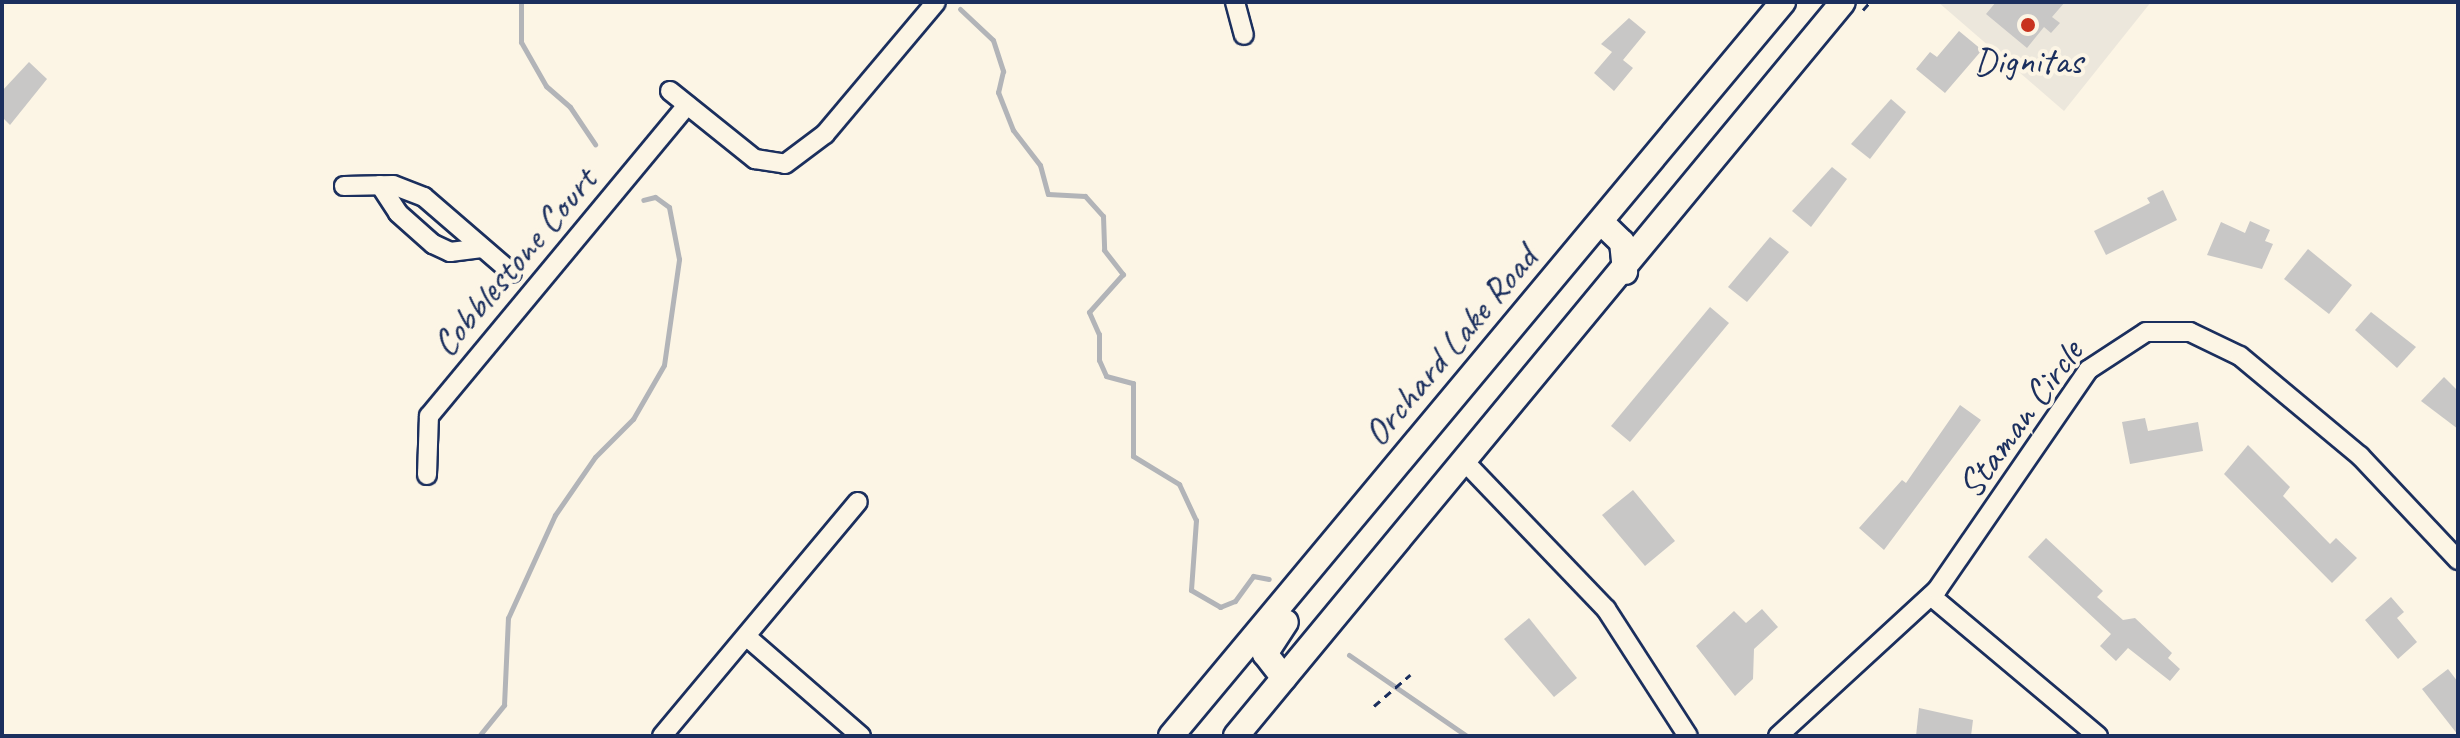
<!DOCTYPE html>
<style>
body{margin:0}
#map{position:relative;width:2460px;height:738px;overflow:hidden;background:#fcf5e5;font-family:Caveat,sans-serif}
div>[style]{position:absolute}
.built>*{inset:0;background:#ece7dc}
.stream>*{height:5px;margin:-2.5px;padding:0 2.5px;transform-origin:2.5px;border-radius:2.5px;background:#b2b4b8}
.building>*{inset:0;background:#c8c7c6}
.path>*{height:3px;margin-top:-1.5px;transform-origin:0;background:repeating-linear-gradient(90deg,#1b2f5e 0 8px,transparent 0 14px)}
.roads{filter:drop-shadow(2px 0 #1b2f5e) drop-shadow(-2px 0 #1b2f5e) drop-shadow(0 2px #1b2f5e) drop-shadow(0 -2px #1b2f5e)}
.minor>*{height:18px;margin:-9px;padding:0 9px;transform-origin:9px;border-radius:9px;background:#fcf5e5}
.major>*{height:24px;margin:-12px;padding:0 12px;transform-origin:12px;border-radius:12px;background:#fcf5e5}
.dots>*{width:22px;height:22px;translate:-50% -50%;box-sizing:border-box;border:4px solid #fcf5e5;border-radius:50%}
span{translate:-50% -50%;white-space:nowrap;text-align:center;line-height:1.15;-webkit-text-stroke:8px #fcf5e5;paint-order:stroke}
.poi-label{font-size:38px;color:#1b2f5e}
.street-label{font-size:38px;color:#1b2f5e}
.frame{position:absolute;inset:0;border:4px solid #1b2f5e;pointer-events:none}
</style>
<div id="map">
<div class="built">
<div style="clip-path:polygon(1938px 2px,2151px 2px,2064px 111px)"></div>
</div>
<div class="stream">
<div style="left:521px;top:2px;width:40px;rotate:90deg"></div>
<div style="left:521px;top:42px;width:51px;rotate:60.4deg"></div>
<div style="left:546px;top:86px;width:32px;rotate:41deg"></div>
<div style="left:570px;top:107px;width:45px;rotate:56deg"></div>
<div style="left:960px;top:9px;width:45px;rotate:43.2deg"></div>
<div style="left:993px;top:40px;width:33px;rotate:72deg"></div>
<div style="left:1003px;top:71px;width:22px;rotate:103deg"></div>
<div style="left:998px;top:92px;width:41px;rotate:68.5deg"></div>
<div style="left:1013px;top:130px;width:44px;rotate:52.4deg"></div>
<div style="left:1040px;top:165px;width:30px;rotate:75deg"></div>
<div style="left:1048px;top:194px;width:37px;rotate:3deg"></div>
<div style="left:1085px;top:196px;width:27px;rotate:48deg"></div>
<div style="left:1103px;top:216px;width:34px;rotate:88deg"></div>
<div style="left:1104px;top:250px;width:31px;rotate:52deg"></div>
<div style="left:1123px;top:274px;width:51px;rotate:131.8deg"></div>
<div style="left:1089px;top:312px;width:24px;rotate:66deg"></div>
<div style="left:1099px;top:334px;width:26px;rotate:90deg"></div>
<div style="left:1099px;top:360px;width:17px;rotate:66deg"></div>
<div style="left:1106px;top:376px;width:28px;rotate:15deg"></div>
<div style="left:1133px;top:383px;width:73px;rotate:90deg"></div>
<div style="left:1133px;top:456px;width:54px;rotate:31.3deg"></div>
<div style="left:1179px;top:484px;width:40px;rotate:65deg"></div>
<div style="left:1196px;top:520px;width:70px;rotate:94.1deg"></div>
<div style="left:1191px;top:590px;width:34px;rotate:30deg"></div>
<div style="left:1220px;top:607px;width:16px;rotate:-22deg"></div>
<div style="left:1235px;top:601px;width:31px;rotate:-54deg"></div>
<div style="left:1253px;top:576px;width:16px;rotate:11deg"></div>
<div style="left:1349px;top:655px;width:143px;rotate:34.5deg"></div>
<div style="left:479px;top:736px;width:40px;rotate:-51deg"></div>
<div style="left:504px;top:705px;width:87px;rotate:-87.4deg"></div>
<div style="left:508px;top:618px;width:113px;rotate:-65.5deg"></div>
<div style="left:555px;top:515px;width:70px;rotate:-55.4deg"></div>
<div style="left:595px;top:457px;width:54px;rotate:-45deg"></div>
<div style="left:633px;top:419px;width:62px;rotate:-60.1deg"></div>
<div style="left:664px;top:365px;width:107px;rotate:-81.9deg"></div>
<div style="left:679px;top:259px;width:53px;rotate:-100.9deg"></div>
<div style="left:669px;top:207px;width:17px;rotate:-144deg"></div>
<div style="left:655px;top:197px;width:12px;rotate:166deg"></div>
</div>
<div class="building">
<div style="clip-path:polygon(1996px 2px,2065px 2px,2052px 17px,2060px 23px,2051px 33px,2044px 27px,2027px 48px,1986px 14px)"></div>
<div style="clip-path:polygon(1629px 18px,1646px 32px,1623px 60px,1633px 68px,1614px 91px,1594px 73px,1612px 52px,1601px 44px)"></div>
<div style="clip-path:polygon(1959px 31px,1982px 50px,1945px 93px,1916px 69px,1930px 52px,1937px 57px)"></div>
<div style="clip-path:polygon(29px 62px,47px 79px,10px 125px,2px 117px,2px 91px)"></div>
<div style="clip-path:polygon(1891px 99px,1906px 112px,1870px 159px,1851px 144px)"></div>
<div style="clip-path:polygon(1832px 167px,1847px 179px,1811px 227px,1792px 211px)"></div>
<div style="clip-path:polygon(2163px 190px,2177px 220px,2106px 255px,2094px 231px,2150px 203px,2147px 198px)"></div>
<div style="clip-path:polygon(2250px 221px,2270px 230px,2265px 241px,2273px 244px,2262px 269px,2207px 255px,2221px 222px,2245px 233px)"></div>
<div style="clip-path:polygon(1770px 237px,1789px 252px,1747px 302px,1728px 287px)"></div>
<div style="clip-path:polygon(2308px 249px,2352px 285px,2329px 314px,2284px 279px)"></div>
<div style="clip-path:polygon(1710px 307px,1729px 323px,1630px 442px,1611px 426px)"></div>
<div style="clip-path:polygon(2371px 312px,2416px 347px,2397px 368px,2355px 330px)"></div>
<div style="clip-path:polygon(2444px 377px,2458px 391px,2458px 429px,2421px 401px)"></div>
<div style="clip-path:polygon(1960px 405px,1981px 420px,1884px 550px,1859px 528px,1902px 480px,1906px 483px)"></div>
<div style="clip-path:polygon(2145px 418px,2148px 431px,2198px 422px,2203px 451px,2130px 464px,2122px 422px)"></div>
<div style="clip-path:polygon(2248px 445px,2290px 487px,2283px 496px,2330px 544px,2336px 538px,2357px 558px,2332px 583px,2224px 474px)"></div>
<div style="clip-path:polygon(1633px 490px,1675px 541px,1645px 566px,1602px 515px)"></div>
<div style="clip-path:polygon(2046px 538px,2103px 591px,2097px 597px,2123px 620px,2135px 618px,2172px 653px,2168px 658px,2180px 669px,2170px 681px,2128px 648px,2116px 661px,2100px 646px,2111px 634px,2028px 557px)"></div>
<div style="clip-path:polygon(2391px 597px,2404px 612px,2397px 618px,2417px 642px,2398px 659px,2365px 620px)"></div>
<div style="clip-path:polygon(1762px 609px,1778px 627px,1754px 649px,1753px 679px,1735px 696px,1696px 646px,1734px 611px,1746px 623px)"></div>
<div style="clip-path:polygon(1529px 618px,1577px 678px,1554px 697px,1504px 639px)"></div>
<div style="clip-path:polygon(2448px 669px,2458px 682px,2458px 735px,2422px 689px)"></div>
<div style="clip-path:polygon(1919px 708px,1973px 720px,1971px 736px,1916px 736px)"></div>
</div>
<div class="path">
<div style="left:1863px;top:10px;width:11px;rotate:-49deg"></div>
<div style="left:1374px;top:706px;width:48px;rotate:-40.7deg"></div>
</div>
<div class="roads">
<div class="minor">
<div style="left:1235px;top:2px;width:34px;rotate:75deg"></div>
<div style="left:670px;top:91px;width:109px;rotate:38.7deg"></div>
<div style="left:755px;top:159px;width:30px;rotate:9deg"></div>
<div style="left:785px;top:164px;width:50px;rotate:-36.9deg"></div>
<div style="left:825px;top:134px;width:172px;rotate:-49.9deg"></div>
<div style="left:380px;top:185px;width:33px;rotate:57deg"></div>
<div style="left:398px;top:213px;width:47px;rotate:41.5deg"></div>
<div style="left:433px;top:244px;width:19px;rotate:25deg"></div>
<div style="left:450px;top:252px;width:32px;rotate:-7deg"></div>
<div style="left:344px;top:186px;width:49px;rotate:-1.2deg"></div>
<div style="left:393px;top:185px;width:33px;rotate:21deg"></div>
<div style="left:424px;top:197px;width:116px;rotate:40.8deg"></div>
<div style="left:1465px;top:462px;width:204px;rotate:46.2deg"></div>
<div style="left:1606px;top:609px;width:151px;rotate:57.2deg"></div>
<div style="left:427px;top:475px;width:59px;rotate:-88.1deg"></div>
<div style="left:429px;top:416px;width:404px;rotate:-50.3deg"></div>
<div style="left:1931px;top:596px;width:218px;rotate:40deg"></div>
<div style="left:747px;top:637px;width:151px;rotate:41deg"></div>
<div style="left:662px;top:736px;width:305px;rotate:-50.1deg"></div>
<div style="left:1778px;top:736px;width:216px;rotate:-42.6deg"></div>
<div style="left:1937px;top:590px;width:267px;rotate:-55.5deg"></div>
<div style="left:2088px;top:370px;width:69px;rotate:-33.2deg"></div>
<div style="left:2146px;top:332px;width:44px"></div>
<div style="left:2190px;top:332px;width:55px;rotate:25.6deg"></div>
<div style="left:2240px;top:356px;width:156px;rotate:39.8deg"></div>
<div style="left:2360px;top:456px;width:143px;rotate:46.7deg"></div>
</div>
<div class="major">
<div style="left:1601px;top:222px;width:29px;rotate:44deg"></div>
<div style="left:1622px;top:242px;width:30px;rotate:84deg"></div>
<div style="left:1284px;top:678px;width:31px;rotate:-128deg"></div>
<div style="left:1265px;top:654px;width:38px;rotate:-57deg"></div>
<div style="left:1171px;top:736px;width:956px;rotate:-50.18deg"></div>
<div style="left:1236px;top:736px;width:952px;rotate:-50.41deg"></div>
</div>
</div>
<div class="dots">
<div style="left:2028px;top:25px;background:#c8321e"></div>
</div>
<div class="poi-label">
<span style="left:2028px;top:61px">Dignitas</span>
</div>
<div class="street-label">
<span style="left:514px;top:262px;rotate:-50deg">Cobblestone Court</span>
<span style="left:1450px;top:346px;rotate:-50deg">Orchard Lake Road</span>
<span style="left:2020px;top:419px;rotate:-54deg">Staman Circle</span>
</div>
<div class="frame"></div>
</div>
